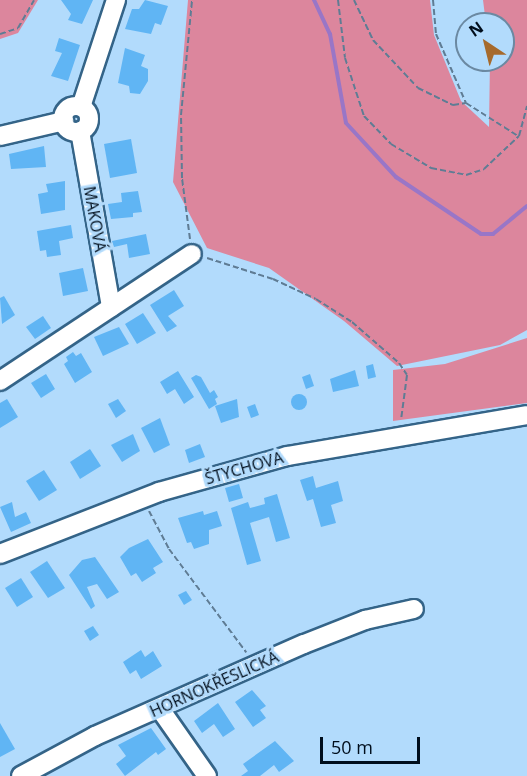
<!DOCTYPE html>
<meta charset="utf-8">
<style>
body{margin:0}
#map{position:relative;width:527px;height:776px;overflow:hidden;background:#b2dbfc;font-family:"Open Sans",sans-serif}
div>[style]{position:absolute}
.green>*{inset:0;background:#dc869d}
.stream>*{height:4px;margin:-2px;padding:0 2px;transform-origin:2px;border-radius:2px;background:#9976c7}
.building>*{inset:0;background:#60b5f4}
.round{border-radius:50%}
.path>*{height:2px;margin-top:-1px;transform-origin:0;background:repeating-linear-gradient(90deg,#5f7c94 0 6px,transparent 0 9px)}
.roads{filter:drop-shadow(2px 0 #346488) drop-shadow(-2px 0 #346488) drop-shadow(0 2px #346488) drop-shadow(0 -2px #346488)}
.minor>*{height:18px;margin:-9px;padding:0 9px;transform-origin:9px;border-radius:9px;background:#fff}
.minor>.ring{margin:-9px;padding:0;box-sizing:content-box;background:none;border:18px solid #fff;border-radius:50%}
span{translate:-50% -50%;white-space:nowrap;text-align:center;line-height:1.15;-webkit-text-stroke:6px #b2dbfc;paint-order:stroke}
.street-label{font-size:16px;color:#000e1c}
.north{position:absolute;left:455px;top:12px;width:60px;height:60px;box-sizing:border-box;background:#b2dbfc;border:2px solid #6b89a2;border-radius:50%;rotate:325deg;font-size:16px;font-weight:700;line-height:24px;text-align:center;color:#000e1c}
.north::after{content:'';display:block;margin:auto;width:21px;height:27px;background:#a66a2c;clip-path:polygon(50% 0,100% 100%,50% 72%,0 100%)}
.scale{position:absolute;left:320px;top:737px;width:100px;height:27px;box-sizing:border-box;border:3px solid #000e1c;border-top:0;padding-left:8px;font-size:18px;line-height:21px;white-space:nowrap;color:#000e1c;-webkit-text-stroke:4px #b2dbfc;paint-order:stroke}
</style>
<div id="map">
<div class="green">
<div style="clip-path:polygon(0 0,38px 0,18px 33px,0 39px)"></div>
<div style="clip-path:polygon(188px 0,430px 0,434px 35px,461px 101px,489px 127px,490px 60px,503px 60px,503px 24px,486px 24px,483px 0,527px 0,527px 330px,500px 345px,397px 366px,344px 321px,269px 268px,207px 248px,173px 182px)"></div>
<div style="clip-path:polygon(527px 338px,527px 403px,393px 421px,393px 370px,445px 364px)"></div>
</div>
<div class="stream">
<div style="left:314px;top:0;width:38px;rotate:65deg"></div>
<div style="left:330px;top:34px;width:90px;rotate:79.8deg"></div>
<div style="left:346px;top:123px;width:74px;rotate:47.2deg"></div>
<div style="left:396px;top:177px;width:102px;rotate:33.8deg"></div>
<div style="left:481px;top:234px;width:12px"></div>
<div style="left:493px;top:234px;width:44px;rotate:-39.5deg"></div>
</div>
<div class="building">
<div style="clip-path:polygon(61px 0,93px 0,82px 24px,68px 20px,71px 14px)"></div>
<div style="clip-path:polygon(145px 0,168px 6px,161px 25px,155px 23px,151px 34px,125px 29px,132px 9px,139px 9px)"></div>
<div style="clip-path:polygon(59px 38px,80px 45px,68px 81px,51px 76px,62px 53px,55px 51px)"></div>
<div style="clip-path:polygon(125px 48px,145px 55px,141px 66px,148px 69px,148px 81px,140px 94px,130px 93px,129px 86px,118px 83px)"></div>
<div style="clip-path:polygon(131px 139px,137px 173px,110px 178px,104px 144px)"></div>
<div style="clip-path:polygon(44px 146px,46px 167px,11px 169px,9px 154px)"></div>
<div style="clip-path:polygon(65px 181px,65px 210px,41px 214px,38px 194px,48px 192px,46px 184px)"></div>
<div style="clip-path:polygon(138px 191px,142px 212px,133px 213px,133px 217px,111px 219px,108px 204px,122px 202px,121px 193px)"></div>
<div style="clip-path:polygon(71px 225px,73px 238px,59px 241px,61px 255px,47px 257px,46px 250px,40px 251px,37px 231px)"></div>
<div style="clip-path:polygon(146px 234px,150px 254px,129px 258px,127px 244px,114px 247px,112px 241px)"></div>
<div style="clip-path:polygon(83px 268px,88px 291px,63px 296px,59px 273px)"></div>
<div style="clip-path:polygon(174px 290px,184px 306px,168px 316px,177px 326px,167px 332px,150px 305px)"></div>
<div style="clip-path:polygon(4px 296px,15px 315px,2px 324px,0 298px)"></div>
<div style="clip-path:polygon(143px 313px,156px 333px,137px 344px,125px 324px)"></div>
<div style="clip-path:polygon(43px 316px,51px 328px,35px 339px,26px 327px)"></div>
<div style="clip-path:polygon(119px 327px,129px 344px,103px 356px,94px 337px)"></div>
<div style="clip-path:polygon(73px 352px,76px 356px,81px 353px,92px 372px,75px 383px,64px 364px,68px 361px,66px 357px)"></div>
<div style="clip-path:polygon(373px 364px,376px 377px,368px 379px,366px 366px)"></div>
<div style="clip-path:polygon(355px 370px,359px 386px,333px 392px,330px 379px)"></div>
<div style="clip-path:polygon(178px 371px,194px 397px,184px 404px,175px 389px,167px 394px,160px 382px)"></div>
<div style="clip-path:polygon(46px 374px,55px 389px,41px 398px,31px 383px)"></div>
<div style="clip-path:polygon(310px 374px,314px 386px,306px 389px,302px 377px)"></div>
<div style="clip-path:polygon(196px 375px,201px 377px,210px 393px,214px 390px,218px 397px,215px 399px,217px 404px,209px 409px,191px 378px)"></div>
<div class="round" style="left:291px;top:394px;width:16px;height:16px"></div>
<div style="clip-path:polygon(7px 399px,18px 417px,0 428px,0 403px)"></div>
<div style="clip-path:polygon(118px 399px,126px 411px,116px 418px,108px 404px)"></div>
<div style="clip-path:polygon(237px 399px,239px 417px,221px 423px,215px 406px)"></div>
<div style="clip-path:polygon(255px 404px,259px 415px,251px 418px,247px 407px)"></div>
<div style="clip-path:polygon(160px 418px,170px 445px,154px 453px,141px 428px)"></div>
<div style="clip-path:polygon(133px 434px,140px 451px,122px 462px,111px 445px)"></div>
<div style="clip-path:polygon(200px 444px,205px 457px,189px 463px,185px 450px)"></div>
<div style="clip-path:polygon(90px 449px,101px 466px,80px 479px,70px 462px)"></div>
<div style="clip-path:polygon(44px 470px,57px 490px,39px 501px,26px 481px)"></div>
<div style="clip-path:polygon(313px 476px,316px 488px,338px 481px,343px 501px,331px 505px,336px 523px,321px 527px,313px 499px,307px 501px,300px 480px)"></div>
<div style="clip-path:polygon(239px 484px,243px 498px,229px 502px,225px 488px)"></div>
<div style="clip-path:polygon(277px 494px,290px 538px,276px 542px,269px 517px,250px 523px,261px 561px,247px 565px,231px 508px,248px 502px,250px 508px,265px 504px,264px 498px)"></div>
<div style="clip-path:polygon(12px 502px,15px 517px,26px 512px,31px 523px,11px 532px,0 507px)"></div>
<div style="clip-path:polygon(203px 511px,204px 515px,217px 511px,222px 526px,209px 530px,209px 544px,194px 549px,191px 542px,187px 543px,178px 518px)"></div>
<div style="clip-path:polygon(148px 539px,163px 562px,153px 568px,156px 573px,142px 582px,136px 573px,131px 576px,120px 557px,129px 548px)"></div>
<div style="clip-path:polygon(95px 557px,119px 592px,107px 599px,97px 584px,87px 587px,95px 606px,91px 609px,69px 575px,82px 560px)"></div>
<div style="clip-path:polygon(47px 561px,65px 588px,48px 598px,30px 572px)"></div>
<div style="clip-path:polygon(21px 578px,33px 597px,17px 607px,5px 588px)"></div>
<div style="clip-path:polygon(186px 591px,192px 600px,184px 605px,178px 595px)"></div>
<div style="clip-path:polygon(93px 626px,99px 635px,90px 641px,84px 631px)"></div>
<div style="clip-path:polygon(141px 650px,145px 657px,153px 651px,162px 666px,141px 679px,136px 670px,130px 674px,123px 662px)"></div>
<div style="clip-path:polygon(252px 690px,266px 706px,260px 710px,266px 718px,253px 727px,235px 702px)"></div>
<div style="clip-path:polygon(218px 703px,235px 729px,223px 737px,214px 724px,202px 733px,194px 721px)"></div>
<div style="clip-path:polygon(0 723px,15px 749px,0 757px)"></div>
<div style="clip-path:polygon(151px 728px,166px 749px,158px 755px,156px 752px,125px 776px,116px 764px,126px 756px,118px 745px)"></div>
<div style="clip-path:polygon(275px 741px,294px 761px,279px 772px,274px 765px,260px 776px,241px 776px,248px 771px,243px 764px)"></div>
</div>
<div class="path">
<div style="left:338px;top:0;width:58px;rotate:83.1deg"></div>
<div style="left:345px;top:58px;width:61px;rotate:71.9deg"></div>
<div style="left:364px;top:116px;width:39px;rotate:46deg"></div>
<div style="left:391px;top:144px;width:47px;rotate:31deg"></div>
<div style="left:431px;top:168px;width:36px;rotate:11deg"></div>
<div style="left:466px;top:175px;width:19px;rotate:-18deg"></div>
<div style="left:484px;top:169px;width:48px;rotate:-43.3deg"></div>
<div style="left:519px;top:136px;width:31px;rotate:-75deg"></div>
<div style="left:354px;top:0;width:44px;rotate:64.6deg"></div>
<div style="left:373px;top:40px;width:66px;rotate:46.8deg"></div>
<div style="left:418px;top:88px;width:39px;rotate:26deg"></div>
<div style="left:453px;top:105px;width:13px;rotate:-9deg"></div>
<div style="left:433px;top:0;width:34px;rotate:85deg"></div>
<div style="left:436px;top:34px;width:75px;rotate:66.5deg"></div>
<div style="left:466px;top:103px;width:62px;rotate:32.4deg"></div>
<div style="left:0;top:34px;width:19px;rotate:-18deg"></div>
<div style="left:18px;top:28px;width:32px;rotate:-60deg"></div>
<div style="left:190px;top:239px;width:62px;rotate:-97.5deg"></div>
<div style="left:182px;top:178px;width:63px;rotate:-90.9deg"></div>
<div style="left:181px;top:115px;width:116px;rotate:-84.5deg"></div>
<div style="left:207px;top:258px;width:69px;rotate:17.7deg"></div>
<div style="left:273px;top:279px;width:47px;rotate:24.9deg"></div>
<div style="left:316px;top:299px;width:43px;rotate:32.6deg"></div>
<div style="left:352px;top:322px;width:62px;rotate:41.1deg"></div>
<div style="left:399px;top:363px;width:14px;rotate:56deg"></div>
<div style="left:407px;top:375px;width:45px;rotate:97.6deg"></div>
<div style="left:149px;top:511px;width:43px;rotate:62.2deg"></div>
<div style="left:169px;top:549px;width:129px;rotate:53.2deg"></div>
</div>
<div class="roads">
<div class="minor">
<div class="ring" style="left:63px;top:106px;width:8px;height:8px"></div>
<div style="left:81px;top:107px;width:113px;rotate:-71.9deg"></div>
<div style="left:80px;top:131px;width:179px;rotate:80deg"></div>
<div style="left:0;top:136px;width:66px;rotate:-13.2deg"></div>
<div style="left:0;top:381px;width:230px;rotate:-33.5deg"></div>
<div style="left:0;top:554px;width:171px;rotate:-21.3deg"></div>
<div style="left:159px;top:492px;width:133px;rotate:-15.7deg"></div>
<div style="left:287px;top:456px;width:243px;rotate:-9.7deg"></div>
<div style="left:160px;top:709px;width:82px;rotate:55deg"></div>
<div style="left:21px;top:776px;width:84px;rotate:-28.4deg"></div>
<div style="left:95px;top:736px;width:228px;rotate:-23.8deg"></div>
<div style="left:304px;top:644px;width:66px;rotate:-21.5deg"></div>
<div style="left:365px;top:620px;width:50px;rotate:-12.7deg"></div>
</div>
</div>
<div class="street-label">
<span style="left:95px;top:219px;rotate:80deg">MAKOVÁ</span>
<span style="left:244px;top:468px;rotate:-16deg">ŠTYCHOVA</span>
<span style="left:214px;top:684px;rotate:-24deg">HORNOKŘESLICKÁ</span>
</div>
<div class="north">N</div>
<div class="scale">50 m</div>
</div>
